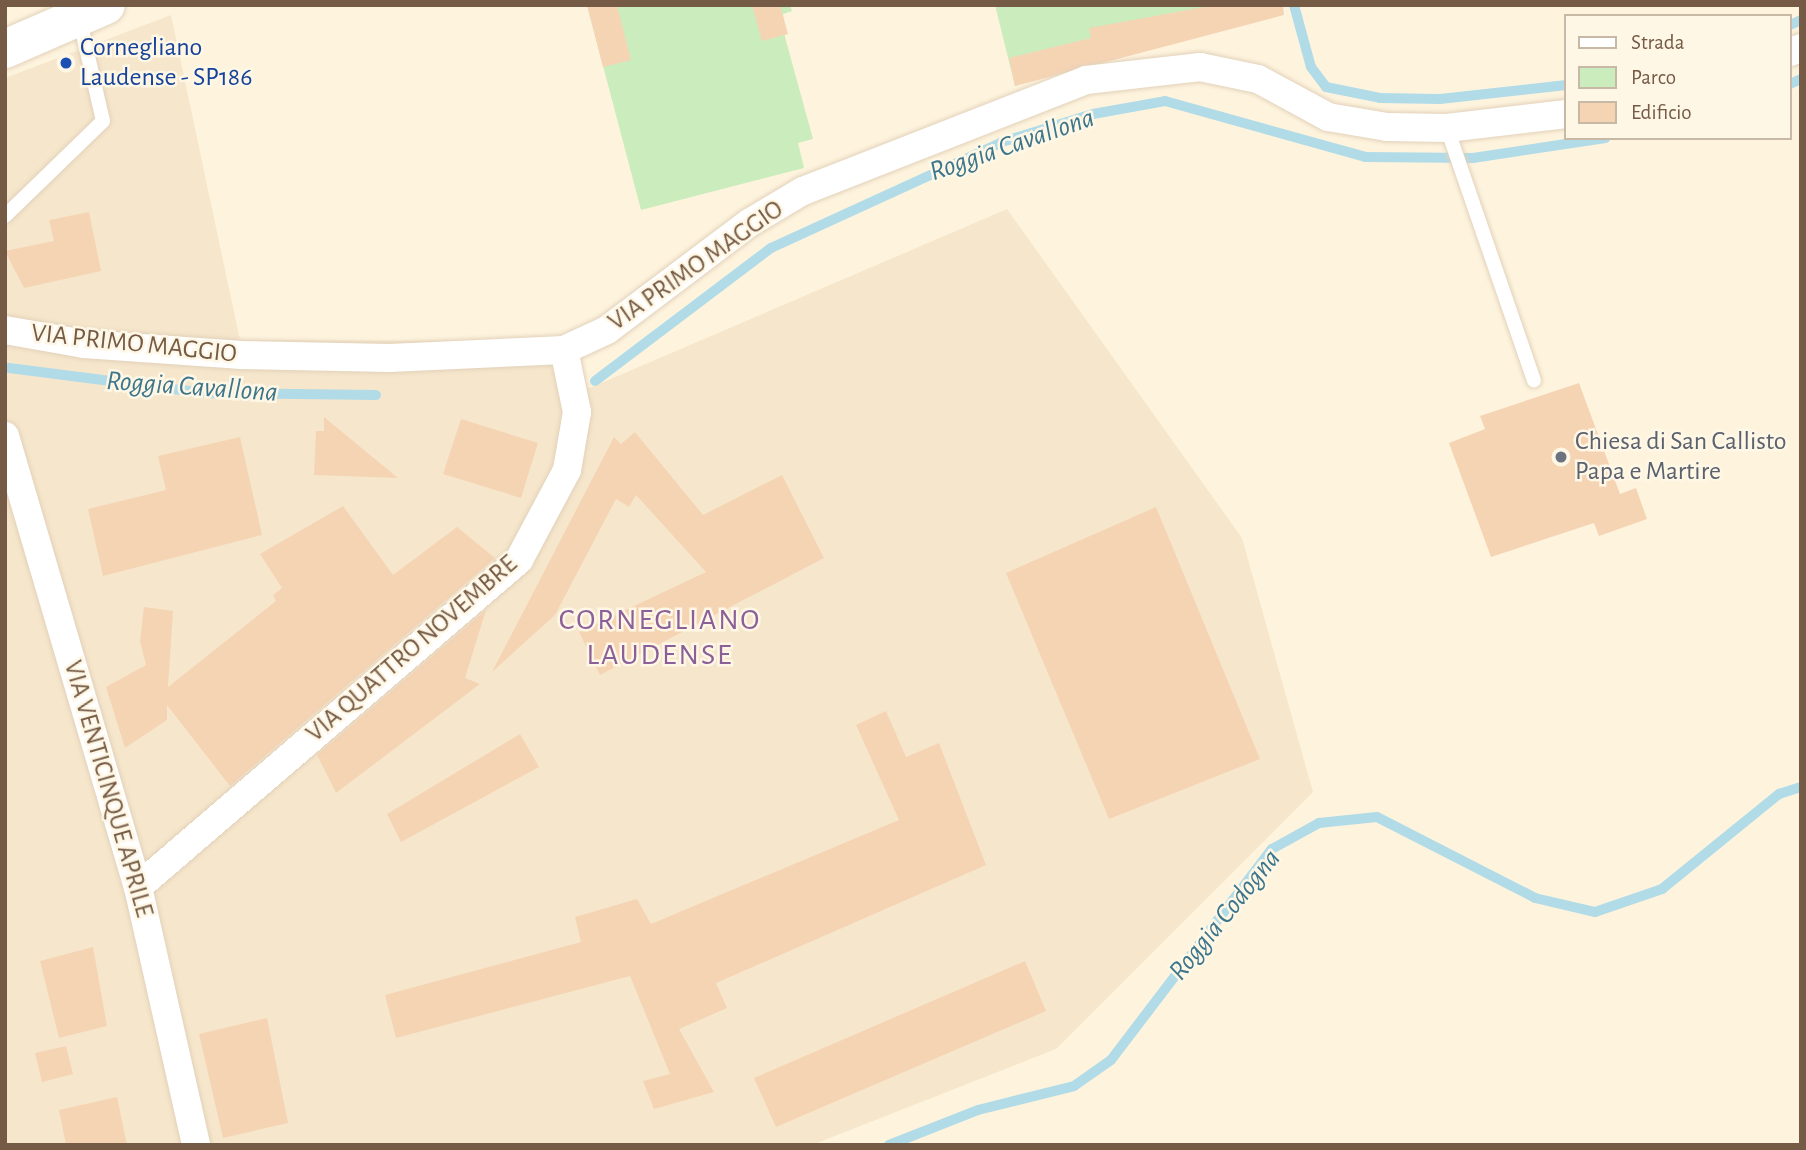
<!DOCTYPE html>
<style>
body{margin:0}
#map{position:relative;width:1806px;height:1150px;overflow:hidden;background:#fef4de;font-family:"Alegreya Sans",sans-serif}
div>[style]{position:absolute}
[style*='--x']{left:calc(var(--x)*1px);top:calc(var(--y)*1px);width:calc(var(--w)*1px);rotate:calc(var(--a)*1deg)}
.residential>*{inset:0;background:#f6e7cc}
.green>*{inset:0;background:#cbecbc}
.stream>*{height:10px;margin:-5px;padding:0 5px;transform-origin:5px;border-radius:5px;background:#b2dbe8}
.building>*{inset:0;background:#f5d4b4}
.roads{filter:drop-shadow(0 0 2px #e2d1ba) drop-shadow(0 0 2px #e2d1ba)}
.lane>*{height:14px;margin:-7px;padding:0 7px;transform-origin:7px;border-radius:7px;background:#fff}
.street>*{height:28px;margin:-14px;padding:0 14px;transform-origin:14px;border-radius:14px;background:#fff}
.secondary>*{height:38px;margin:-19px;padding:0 19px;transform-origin:19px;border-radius:19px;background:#fff}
.dots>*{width:19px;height:19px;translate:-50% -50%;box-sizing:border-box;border:4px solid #fff7e6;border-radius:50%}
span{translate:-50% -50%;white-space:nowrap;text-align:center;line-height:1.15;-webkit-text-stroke:5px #fff7e6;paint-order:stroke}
.transit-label{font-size:26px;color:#164399}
.left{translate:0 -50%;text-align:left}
.street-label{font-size:26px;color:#755b45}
.worship-label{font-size:26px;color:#5b616d}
.water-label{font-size:28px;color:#3d768b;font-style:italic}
.quarter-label{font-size:30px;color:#8b6099;letter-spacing:2px}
.frame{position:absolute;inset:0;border:7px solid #755b45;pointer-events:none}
.legend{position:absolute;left:1564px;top:14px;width:228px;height:126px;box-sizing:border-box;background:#fff7e6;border:2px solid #c8b9a6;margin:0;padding:9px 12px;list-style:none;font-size:21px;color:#755b45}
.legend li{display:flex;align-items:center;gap:14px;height:35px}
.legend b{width:35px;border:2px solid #c8b9a6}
</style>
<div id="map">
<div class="residential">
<div style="clip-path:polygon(171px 15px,240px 340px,535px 341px,573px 395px,1007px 209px,1242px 538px,1313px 792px,1056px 1049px,812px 1145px,5px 1145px,5px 78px)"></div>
</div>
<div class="green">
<div style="clip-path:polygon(587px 5px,790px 5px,792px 11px,783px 14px,785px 37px,813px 139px,798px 143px,804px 168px,641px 210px)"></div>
<div style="clip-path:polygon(995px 5px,1232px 5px,1015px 86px)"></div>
</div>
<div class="stream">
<div style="--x:1294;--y:5;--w:64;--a:74.7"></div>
<div style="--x:1311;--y:67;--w:25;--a:53"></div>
<div style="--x:1326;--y:87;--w:55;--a:11.5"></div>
<div style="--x:1380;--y:98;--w:60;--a:1"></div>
<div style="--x:1440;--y:99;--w:127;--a:-6.3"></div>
<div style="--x:1790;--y:25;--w:12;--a:-24"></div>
<div style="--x:1790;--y:84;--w:12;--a:-24"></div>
<div style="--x:9;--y:368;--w:197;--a:7.3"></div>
<div style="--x:204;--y:393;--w:172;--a:0.7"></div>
<div style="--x:595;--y:381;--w:221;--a:-37.1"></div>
<div style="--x:771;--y:248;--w:254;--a:-24.6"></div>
<div style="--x:1002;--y:142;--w:95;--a:-17.1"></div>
<div style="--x:1093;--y:114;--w:73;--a:-10.2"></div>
<div style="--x:1165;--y:101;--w:208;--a:15.6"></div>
<div style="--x:1365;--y:157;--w:108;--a:0.5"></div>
<div style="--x:1473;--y:158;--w:134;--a:-8.6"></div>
<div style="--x:889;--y:1145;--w:96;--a:-21.5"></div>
<div style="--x:978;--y:1110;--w:99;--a:-14"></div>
<div style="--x:1074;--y:1086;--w:45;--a:-35.1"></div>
<div style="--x:1111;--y:1060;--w:265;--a:-52.7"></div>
<div style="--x:1272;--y:849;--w:54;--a:-29"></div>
<div style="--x:1319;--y:823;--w:58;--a:-5.9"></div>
<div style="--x:1377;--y:817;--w:178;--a:27.1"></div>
<div style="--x:1535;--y:898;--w:62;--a:13.1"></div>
<div style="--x:1595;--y:912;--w:71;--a:-18.9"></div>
<div style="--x:1662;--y:889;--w:151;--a:-39.1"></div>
<div style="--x:1779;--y:794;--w:23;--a:-18"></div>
</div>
<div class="building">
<div style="clip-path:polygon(587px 5px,617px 5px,631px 60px,603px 67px)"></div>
<div style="clip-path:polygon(752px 5px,780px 5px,788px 34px,762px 41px)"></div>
<div style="clip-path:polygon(1215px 5px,1283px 5px,1284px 15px,1015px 86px,1009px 58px,1091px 38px,1089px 28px)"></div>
<div style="clip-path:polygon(89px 212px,101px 271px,24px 288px,5px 251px,54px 241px,49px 220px)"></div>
<div style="clip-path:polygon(1579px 383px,1620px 494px,1636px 488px,1647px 519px,1599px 536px,1594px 523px,1491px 557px,1449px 443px,1485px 429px,1480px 416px)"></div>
<div style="clip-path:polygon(324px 417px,398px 478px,314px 475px,316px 431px,324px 431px)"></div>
<div style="clip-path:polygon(461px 419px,538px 443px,521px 498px,443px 474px)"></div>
<div style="clip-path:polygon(635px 432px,703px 515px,782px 475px,824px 558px,600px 675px,579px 632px,706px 572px,636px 495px,629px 507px,616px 499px,555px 615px,492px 672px,614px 437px,621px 444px)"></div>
<div style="clip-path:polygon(240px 437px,262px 535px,103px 576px,88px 509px,166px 490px,158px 456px)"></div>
<div style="clip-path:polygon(343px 506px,393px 575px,457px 527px,495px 558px,230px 786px,167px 705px,167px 720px,125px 748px,106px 687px,146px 665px,140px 641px,144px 607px,173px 611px,168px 687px,276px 601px,273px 595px,282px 588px,260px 554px)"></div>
<div style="clip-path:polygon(1156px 507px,1260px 759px,1109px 819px,1006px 573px)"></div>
<div style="clip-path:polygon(486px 610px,465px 678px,480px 684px,336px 793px,317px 755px)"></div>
<div style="clip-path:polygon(886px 711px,906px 757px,939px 743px,986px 865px,716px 983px,727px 1008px,679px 1029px,714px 1092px,654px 1109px,643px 1081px,670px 1074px,630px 976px,396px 1038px,385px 995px,581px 942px,575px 917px,637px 899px,651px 924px,899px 820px,856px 725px)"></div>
<div style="clip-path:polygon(520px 734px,539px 767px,401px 842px,387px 814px)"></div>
<div style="clip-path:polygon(93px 947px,107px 1026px,59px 1038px,40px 961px)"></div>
<div style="clip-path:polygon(1025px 961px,1046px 1011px,776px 1127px,754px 1078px)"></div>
<div style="clip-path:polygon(267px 1018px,288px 1123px,223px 1138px,199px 1034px)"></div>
<div style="clip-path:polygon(66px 1046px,73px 1074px,42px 1082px,35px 1053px)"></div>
<div style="clip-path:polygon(117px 1097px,127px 1145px,66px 1145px,59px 1110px)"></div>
</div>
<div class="roads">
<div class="lane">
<div style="--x:1447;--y:128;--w:267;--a:71"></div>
<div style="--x:5;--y:216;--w:136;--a:-44.1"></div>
<div style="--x:103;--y:121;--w:107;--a:-103"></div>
</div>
<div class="street">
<div style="--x:1790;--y:52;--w:12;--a:-20"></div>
<div style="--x:5;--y:330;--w:80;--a:10"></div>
<div style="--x:84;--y:344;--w:158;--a:4"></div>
<div style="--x:242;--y:355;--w:147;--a:1.2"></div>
<div style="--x:389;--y:358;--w:175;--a:-2.6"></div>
<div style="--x:564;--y:350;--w:47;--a:-24.9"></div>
<div style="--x:607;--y:330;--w:178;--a:-37"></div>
<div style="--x:749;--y:223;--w:63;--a:-30.7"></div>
<div style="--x:803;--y:191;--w:304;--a:-21.4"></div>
<div style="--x:1086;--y:80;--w:115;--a:-6.5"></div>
<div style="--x:1200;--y:67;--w:59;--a:11.7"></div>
<div style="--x:1258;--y:79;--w:80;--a:28.5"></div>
<div style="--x:1328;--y:117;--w:60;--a:9.6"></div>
<div style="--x:1387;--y:127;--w:60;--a:1"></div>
<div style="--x:1447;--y:128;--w:120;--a:-6.7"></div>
<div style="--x:5;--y:436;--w:470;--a:73.6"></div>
<div style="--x:138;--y:887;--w:264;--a:77.3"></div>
<div style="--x:138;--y:887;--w:502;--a:-40.64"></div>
<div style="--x:519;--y:560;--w:102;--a:-61.9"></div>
<div style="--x:567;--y:470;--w:59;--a:-80.2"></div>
<div style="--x:577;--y:412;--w:63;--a:-101.8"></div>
</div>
<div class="secondary">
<div style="--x:5;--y:49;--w:110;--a:-23.5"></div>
</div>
</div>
<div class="dots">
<div style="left:66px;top:63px;background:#1a4fb4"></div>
<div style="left:1561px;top:457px;background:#6b7280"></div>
</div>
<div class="transit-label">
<span class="left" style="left:80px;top:63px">Cornegliano<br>Laudense - SP186</span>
</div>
<div class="street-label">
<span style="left:696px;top:266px;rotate:-35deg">VIA PRIMO MAGGIO</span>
<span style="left:134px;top:344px;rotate:6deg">VIA PRIMO MAGGIO</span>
<span style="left:412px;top:649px;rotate:-41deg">VIA QUATTRO NOVEMBRE</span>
<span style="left:108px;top:789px;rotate:74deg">VIA VENTICINQUE APRILE</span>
</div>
<div class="worship-label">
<span class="left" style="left:1575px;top:457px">Chiesa di San Callisto<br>Papa e Martire</span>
</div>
<div class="water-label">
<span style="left:1012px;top:145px;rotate:-19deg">Roggia Cavallona</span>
<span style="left:192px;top:387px;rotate:4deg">Roggia Cavallona</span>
<span style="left:1225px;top:915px;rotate:-51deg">Roggia Codogna</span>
</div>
<div class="quarter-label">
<span style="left:660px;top:637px">CORNEGLIANO<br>LAUDENSE</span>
</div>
<div class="frame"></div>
<ul class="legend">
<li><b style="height:9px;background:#fff"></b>Strada</li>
<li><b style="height:19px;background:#cbecbc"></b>Parco</li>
<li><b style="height:19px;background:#f5d4b4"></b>Edificio</li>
</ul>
</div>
